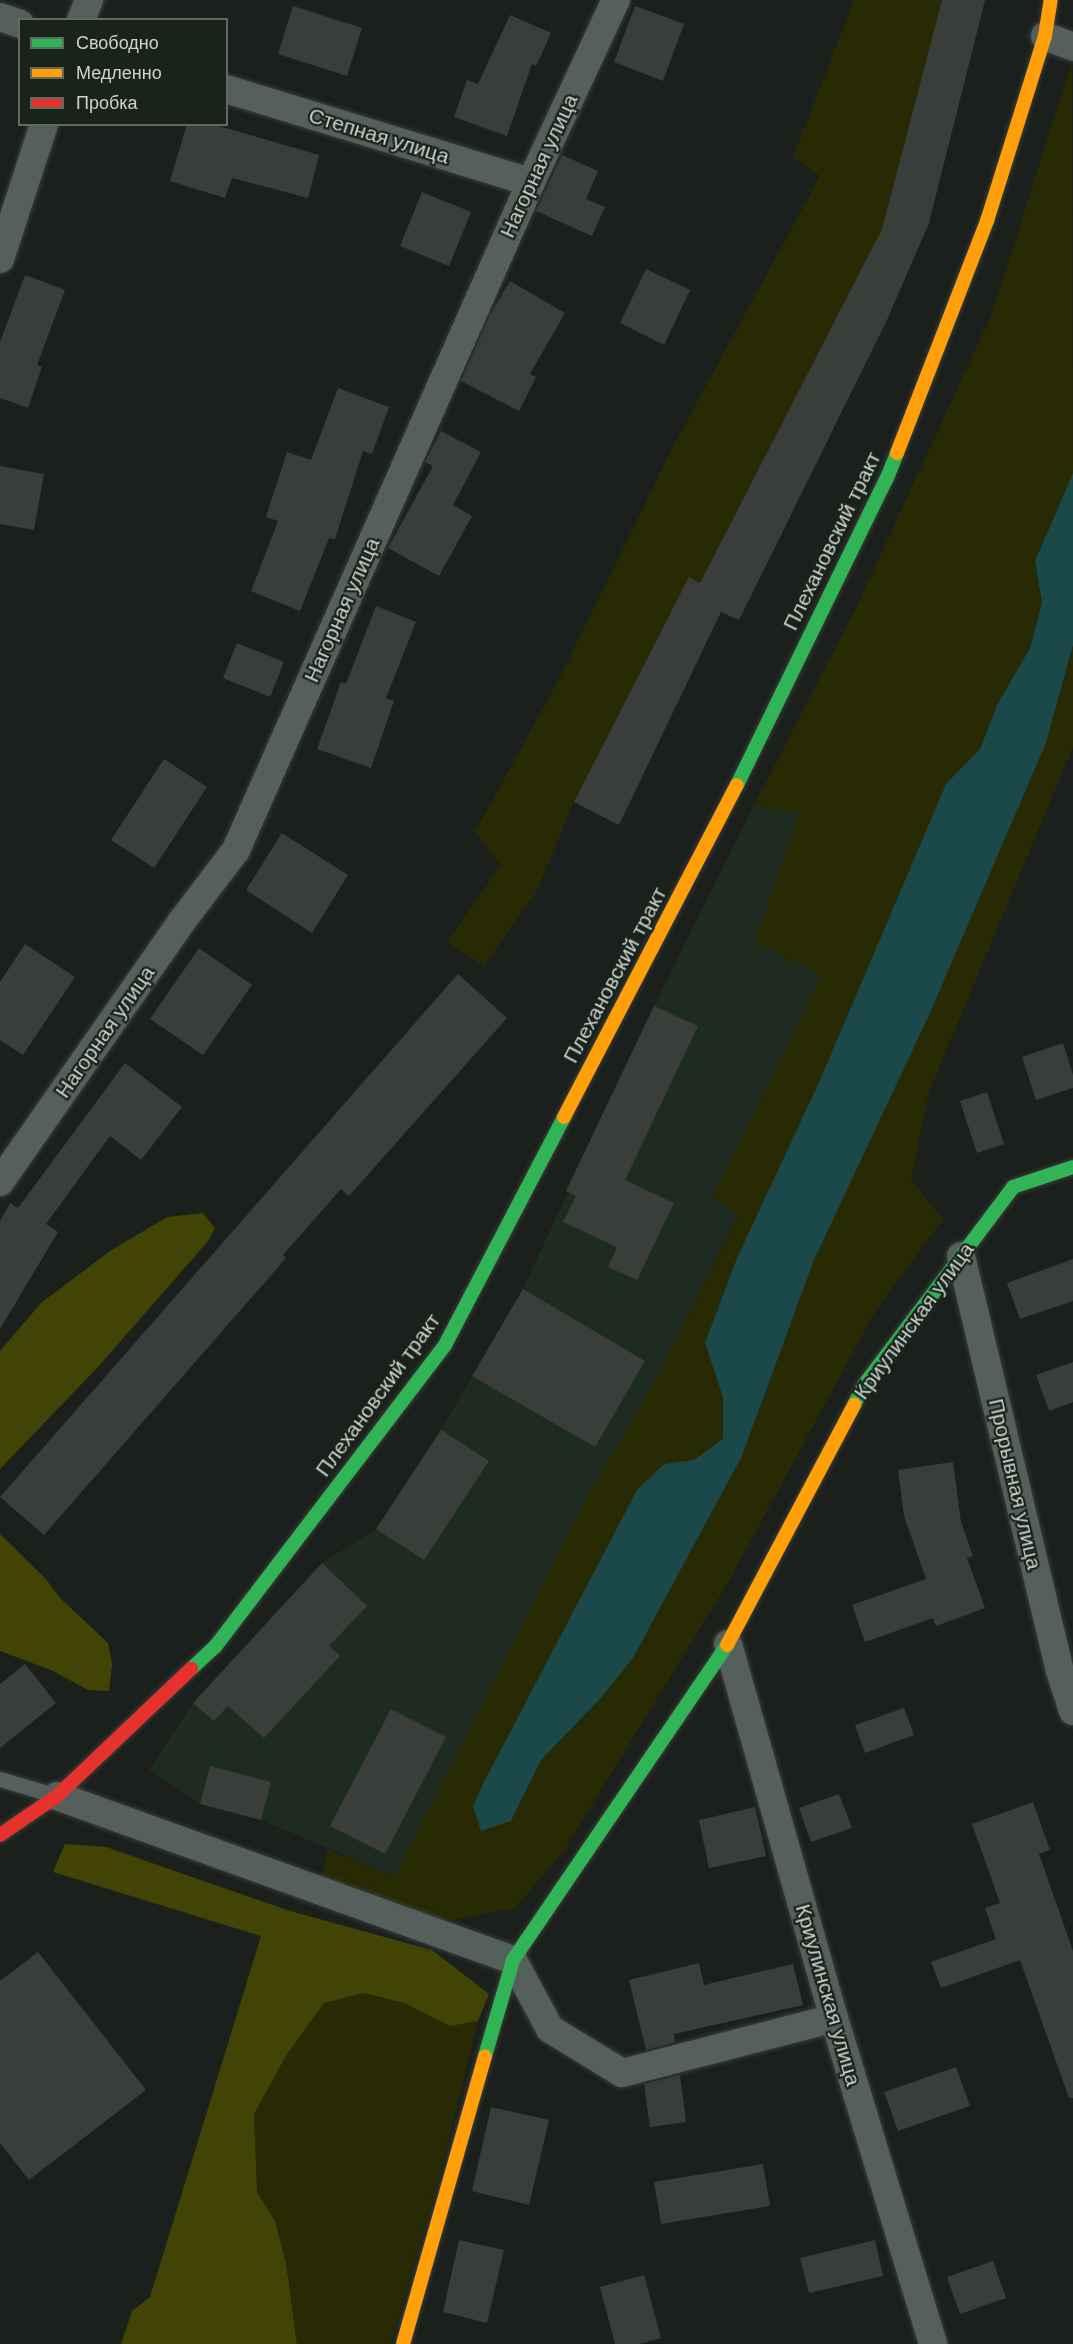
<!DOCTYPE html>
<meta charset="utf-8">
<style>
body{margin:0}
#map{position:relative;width:1073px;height:2344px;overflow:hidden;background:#1b201c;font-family:"DM Sans",sans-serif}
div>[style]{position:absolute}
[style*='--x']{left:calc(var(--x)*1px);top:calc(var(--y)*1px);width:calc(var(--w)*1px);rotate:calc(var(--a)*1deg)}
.built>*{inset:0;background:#1d2b21}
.green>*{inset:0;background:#282a04}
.forest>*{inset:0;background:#414404}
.water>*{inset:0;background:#1b4848}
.building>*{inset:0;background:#393e3a}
.roads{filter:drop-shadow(0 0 2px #383c39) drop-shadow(0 0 2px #383c39)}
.lane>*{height:15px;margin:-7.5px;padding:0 7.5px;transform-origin:7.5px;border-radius:7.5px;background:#555f5c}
.street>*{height:28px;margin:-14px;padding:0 14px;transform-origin:14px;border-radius:14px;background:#555f5c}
.fast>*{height:14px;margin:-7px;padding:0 7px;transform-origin:7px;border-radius:7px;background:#30b455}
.slow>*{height:14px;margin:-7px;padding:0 7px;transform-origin:7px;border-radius:7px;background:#ff9f0a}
.jam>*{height:14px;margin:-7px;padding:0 7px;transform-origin:7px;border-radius:7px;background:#e5322d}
span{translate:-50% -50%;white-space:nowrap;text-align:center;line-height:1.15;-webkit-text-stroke:4.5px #19221b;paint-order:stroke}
.street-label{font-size:21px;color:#cdd3ce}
.legend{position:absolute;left:18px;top:18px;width:210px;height:108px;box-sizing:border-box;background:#19221b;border:2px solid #616963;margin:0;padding:8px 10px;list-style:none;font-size:18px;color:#cdd3ce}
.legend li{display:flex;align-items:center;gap:12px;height:30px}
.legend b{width:30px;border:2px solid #616963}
</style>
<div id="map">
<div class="built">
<div style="clip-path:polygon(754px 805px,800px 813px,755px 942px,822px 975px,712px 1198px,738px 1214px,658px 1376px,591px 1490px,395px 1876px,261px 1820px,200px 1804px,149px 1770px,193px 1703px,322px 1563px,376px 1529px,441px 1430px,523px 1289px,654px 1006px)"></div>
</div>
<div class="green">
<div style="clip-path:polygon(854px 0,942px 0,882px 229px,700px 583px,689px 578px,574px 802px,536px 892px,484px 966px,447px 942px,501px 865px,475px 832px,559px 679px,675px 443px,820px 176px,793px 157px)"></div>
<div style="clip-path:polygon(1072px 61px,1073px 473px,1035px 561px,1042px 603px,1030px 648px,997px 705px,980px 749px,946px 785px,820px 1080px,737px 1258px,705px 1343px,723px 1397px,723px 1439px,694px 1460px,664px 1465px,549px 1662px,484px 1782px,511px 1821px,541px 1760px,601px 1698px,633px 1658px,742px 1456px,814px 1260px,1046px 743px,1073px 645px,1073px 747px,929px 1092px,911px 1180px,943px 1219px,875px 1312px,729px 1581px,563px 1852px,515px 1908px,448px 1921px,323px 1881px,327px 1849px,395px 1876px,591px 1490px,658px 1376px,738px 1215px,712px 1198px,822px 975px,755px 942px,800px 813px,754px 805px,856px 608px,993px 311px)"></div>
<div style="clip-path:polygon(364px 1993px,404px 2003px,450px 2026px,478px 2021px,439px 2180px,391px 2344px,297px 2344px,286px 2263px,275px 2221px,257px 2192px,254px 2114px,287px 2054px,323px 2003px)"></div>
</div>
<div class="forest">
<div style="clip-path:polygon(203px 1213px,215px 1228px,209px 1240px,98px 1367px,0 1469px,0 1351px,41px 1303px,110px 1251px,167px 1217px)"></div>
<div style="clip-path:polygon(0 1534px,45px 1578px,60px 1598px,108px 1643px,112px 1664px,109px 1691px,88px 1690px,51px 1670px,0 1651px)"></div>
<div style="clip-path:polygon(65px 1844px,106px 1847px,290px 1911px,432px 1950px,489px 1994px,478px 2021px,450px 2026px,404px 2003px,364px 1993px,324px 2003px,287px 2054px,254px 2114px,257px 2192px,275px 2221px,286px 2263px,297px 2344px,121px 2344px,132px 2311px,150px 2297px,261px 1936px,53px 1872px)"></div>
</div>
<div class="water">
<div style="clip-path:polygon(1073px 473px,1073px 645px,1046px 743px,929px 1015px,814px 1260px,742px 1456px,633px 1658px,601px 1698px,541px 1760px,511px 1821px,481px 1831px,473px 1806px,484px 1782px,637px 1490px,664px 1464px,694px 1460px,723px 1439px,723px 1397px,705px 1343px,737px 1258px,820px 1080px,946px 784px,980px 749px,997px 705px,1030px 648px,1042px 603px,1035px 561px)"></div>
</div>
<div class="building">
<div style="clip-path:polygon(942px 0,985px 0,929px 223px,887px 320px,739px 620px,721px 612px,619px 825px,574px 802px,689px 577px,700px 583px,882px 229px)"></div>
<div style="clip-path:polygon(293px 6px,362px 28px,347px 76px,278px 54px)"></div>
<div style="clip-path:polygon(635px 6px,684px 24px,663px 81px,614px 62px)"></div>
<div style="clip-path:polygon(510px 15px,551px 33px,536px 66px,532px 64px,507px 136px,454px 117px,467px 80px,478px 84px)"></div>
<div style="clip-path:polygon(187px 124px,212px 124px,319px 155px,308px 198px,232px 178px,225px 198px,170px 181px)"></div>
<div style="clip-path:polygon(562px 155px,598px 171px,586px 199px,605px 207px,592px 236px,536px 211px)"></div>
<div style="clip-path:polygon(422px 192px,471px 212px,449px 266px,400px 246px)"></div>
<div style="clip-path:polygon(646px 269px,690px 290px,664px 345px,620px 323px)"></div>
<div style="clip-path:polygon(25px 275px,65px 290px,37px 365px,42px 367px,28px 408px,0 398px,0 342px)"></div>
<div style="clip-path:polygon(510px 281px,565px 313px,530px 374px,536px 377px,519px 411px,461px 381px,490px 315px)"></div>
<div style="clip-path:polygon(338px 388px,389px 407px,372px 454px,363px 451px,335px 539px,329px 538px,300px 611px,251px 591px,278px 521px,266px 517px,287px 452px,311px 460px)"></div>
<div style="clip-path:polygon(441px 431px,481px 452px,453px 505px,472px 516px,439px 576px,388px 548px,433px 466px,425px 462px)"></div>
<div style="clip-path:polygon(0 466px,44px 474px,34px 530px,0 524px)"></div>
<div style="clip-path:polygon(376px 606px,416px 622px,386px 698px,394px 701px,371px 768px,317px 749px,341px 682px,346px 684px)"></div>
<div style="clip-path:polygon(237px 643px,284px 662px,270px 697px,223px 678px)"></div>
<div style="clip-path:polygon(164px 759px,207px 787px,154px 868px,111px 840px)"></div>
<div style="clip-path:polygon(282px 833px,348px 875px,312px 933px,246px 890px)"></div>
<div style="clip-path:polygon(25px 944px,75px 977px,23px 1055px,0 1040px,0 982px)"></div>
<div style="clip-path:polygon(199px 948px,252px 985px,203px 1055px,150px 1019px)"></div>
<div style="clip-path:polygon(458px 974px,507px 1018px,349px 1196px,341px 1189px,283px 1255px,286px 1258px,44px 1535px,0 1497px)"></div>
<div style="clip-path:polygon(654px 1006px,698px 1026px,625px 1180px,674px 1203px,637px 1280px,608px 1267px,617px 1247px,563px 1222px,576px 1196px,566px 1191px)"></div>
<div style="clip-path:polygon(1063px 1043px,1073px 1075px,1073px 1088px,1036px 1100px,1022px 1057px)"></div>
<div style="clip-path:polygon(125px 1063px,182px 1107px,141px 1160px,110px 1136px,46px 1224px,58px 1232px,0 1329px,0 1221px,10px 1203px,18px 1208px)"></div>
<div style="clip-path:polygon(987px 1092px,1004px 1144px,977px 1153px,960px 1101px)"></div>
<div style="clip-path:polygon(1073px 1259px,1073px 1301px,1020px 1319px,1007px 1283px)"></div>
<div style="clip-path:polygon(523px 1289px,645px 1361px,595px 1447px,472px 1376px)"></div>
<div style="clip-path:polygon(1073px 1362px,1073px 1402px,1049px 1411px,1036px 1375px)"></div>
<div style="clip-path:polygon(441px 1430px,489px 1461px,424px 1560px,376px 1529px)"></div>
<div style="clip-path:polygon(953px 1462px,961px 1522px,973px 1556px,967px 1558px,985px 1608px,936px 1626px,933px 1618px,865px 1642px,852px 1605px,926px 1579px,904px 1516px,898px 1470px)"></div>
<div style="clip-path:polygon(322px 1563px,367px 1606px,329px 1646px,340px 1656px,264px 1738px,228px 1706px,214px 1721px,193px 1703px)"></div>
<div style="clip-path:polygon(25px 1664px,56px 1703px,0 1748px,0 1684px)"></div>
<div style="clip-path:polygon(904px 1708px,914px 1735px,865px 1753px,855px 1725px)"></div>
<div style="clip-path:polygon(391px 1709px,446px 1737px,385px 1854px,330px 1826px)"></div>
<div style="clip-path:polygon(210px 1766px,271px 1782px,261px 1820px,200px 1804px)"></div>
<div style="clip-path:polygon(839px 1794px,852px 1828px,811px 1842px,799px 1808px)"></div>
<div style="clip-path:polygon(1033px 1802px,1050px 1850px,1039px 1854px,1073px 1951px,1073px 2098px,1069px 2098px,1020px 1960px,941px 1988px,931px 1962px,996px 1939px,985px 1908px,1000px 1903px,972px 1824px)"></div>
<div style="clip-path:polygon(755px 1807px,766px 1856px,709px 1868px,699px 1820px)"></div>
<div style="clip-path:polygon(38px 1952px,146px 2090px,29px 2180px,0 2143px,0 1981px)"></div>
<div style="clip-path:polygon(699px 1963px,704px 1985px,793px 1964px,803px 2005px,674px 2034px,675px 2042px,646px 2050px,629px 1980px)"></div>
<div style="clip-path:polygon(956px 2067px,970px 2106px,898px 2131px,884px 2092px)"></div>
<div style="clip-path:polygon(680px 2075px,686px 2122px,650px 2127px,644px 2084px)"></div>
<div style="clip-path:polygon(491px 2107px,549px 2120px,529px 2205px,472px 2191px)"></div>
<div style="clip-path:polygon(763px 2164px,770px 2206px,661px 2224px,654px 2182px)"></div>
<div style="clip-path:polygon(459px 2240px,504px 2250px,487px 2323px,443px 2312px)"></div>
<div style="clip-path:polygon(875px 2240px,883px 2276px,809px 2293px,800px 2258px)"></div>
<div style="clip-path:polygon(993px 2261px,1006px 2298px,960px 2314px,947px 2277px)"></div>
<div style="clip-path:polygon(644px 2275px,661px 2338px,639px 2344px,615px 2344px,600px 2287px)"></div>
</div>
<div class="roads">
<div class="lane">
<div style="--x:0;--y:1779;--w:59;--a:16.6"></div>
</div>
<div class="street">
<div style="--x:0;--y:17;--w:21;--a:19"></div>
<div style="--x:81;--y:20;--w:22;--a:-68"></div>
<div style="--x:1045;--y:36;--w:30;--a:21"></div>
<div style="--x:226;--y:89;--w:319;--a:17"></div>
<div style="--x:0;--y:259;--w:142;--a:-71.9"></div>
<div style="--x:0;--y:1182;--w:318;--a:-55.1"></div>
<div style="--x:182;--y:921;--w:89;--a:-52.7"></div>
<div style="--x:236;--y:850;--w:730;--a:-66.17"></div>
<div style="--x:531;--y:182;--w:201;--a:-65"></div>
<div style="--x:961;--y:1256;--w:427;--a:76.6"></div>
<div style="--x:1060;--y:1671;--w:42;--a:72"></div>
<div style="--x:728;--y:1644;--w:389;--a:74.2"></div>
<div style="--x:834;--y:2018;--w:341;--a:73.1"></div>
<div style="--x:57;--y:1796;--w:485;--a:19.8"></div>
<div style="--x:513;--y:1960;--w:78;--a:61.8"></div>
<div style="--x:550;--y:2029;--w:84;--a:31.4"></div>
<div style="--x:622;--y:2073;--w:219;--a:-14.5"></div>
</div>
<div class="fast">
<div style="--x:737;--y:785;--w:342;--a:-64"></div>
<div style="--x:887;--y:478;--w:27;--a:-68"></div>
<div style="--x:854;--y:1405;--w:22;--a:-63"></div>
<div style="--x:864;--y:1385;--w:248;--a:-53"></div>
<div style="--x:1013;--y:1187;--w:63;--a:-18.4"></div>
<div style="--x:191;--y:1669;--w:33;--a:-43"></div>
<div style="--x:215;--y:1647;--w:380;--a:-52.7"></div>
<div style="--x:445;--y:1345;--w:257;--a:-62.4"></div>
<div style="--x:485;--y:2056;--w:100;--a:-73.7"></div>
<div style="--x:513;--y:1960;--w:381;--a:-55.8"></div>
</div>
<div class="slow">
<div style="--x:897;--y:453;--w:249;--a:-68.8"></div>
<div style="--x:987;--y:221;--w:194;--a:-72.6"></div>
<div style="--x:1045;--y:36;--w:36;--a:-81"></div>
<div style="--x:564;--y:1117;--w:374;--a:-62.5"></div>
<div style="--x:727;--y:1645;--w:272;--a:-62.1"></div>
<div style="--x:403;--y:2344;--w:299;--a:-74.1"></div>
</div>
<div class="jam">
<div style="--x:0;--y:1835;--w:69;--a:-34.4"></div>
<div style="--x:57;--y:1796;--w:185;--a:-43.5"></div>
</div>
</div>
<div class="street-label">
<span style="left:379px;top:136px;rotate:17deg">Степная улица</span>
<span style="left:539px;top:166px;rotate:-65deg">Нагорная улица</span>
<span style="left:832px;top:541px;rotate:-64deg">Плехановский тракт</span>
<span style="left:342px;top:610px;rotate:-66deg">Нагорная улица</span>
<span style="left:615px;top:975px;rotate:-62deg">Плехановский тракт</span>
<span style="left:105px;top:1032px;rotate:-55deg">Нагорная улица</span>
<span style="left:914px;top:1321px;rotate:-54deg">Криулинская улица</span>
<span style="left:378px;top:1395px;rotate:-54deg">Плехановский тракт</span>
<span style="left:1015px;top:1484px;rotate:77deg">Прорывная улица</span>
<span style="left:828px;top:1995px;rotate:74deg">Криулинская улица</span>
</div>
<ul class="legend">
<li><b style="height:8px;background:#30b455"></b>Свободно</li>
<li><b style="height:8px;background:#ff9f0a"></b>Медленно</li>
<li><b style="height:8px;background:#e5322d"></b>Пробка</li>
</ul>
</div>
